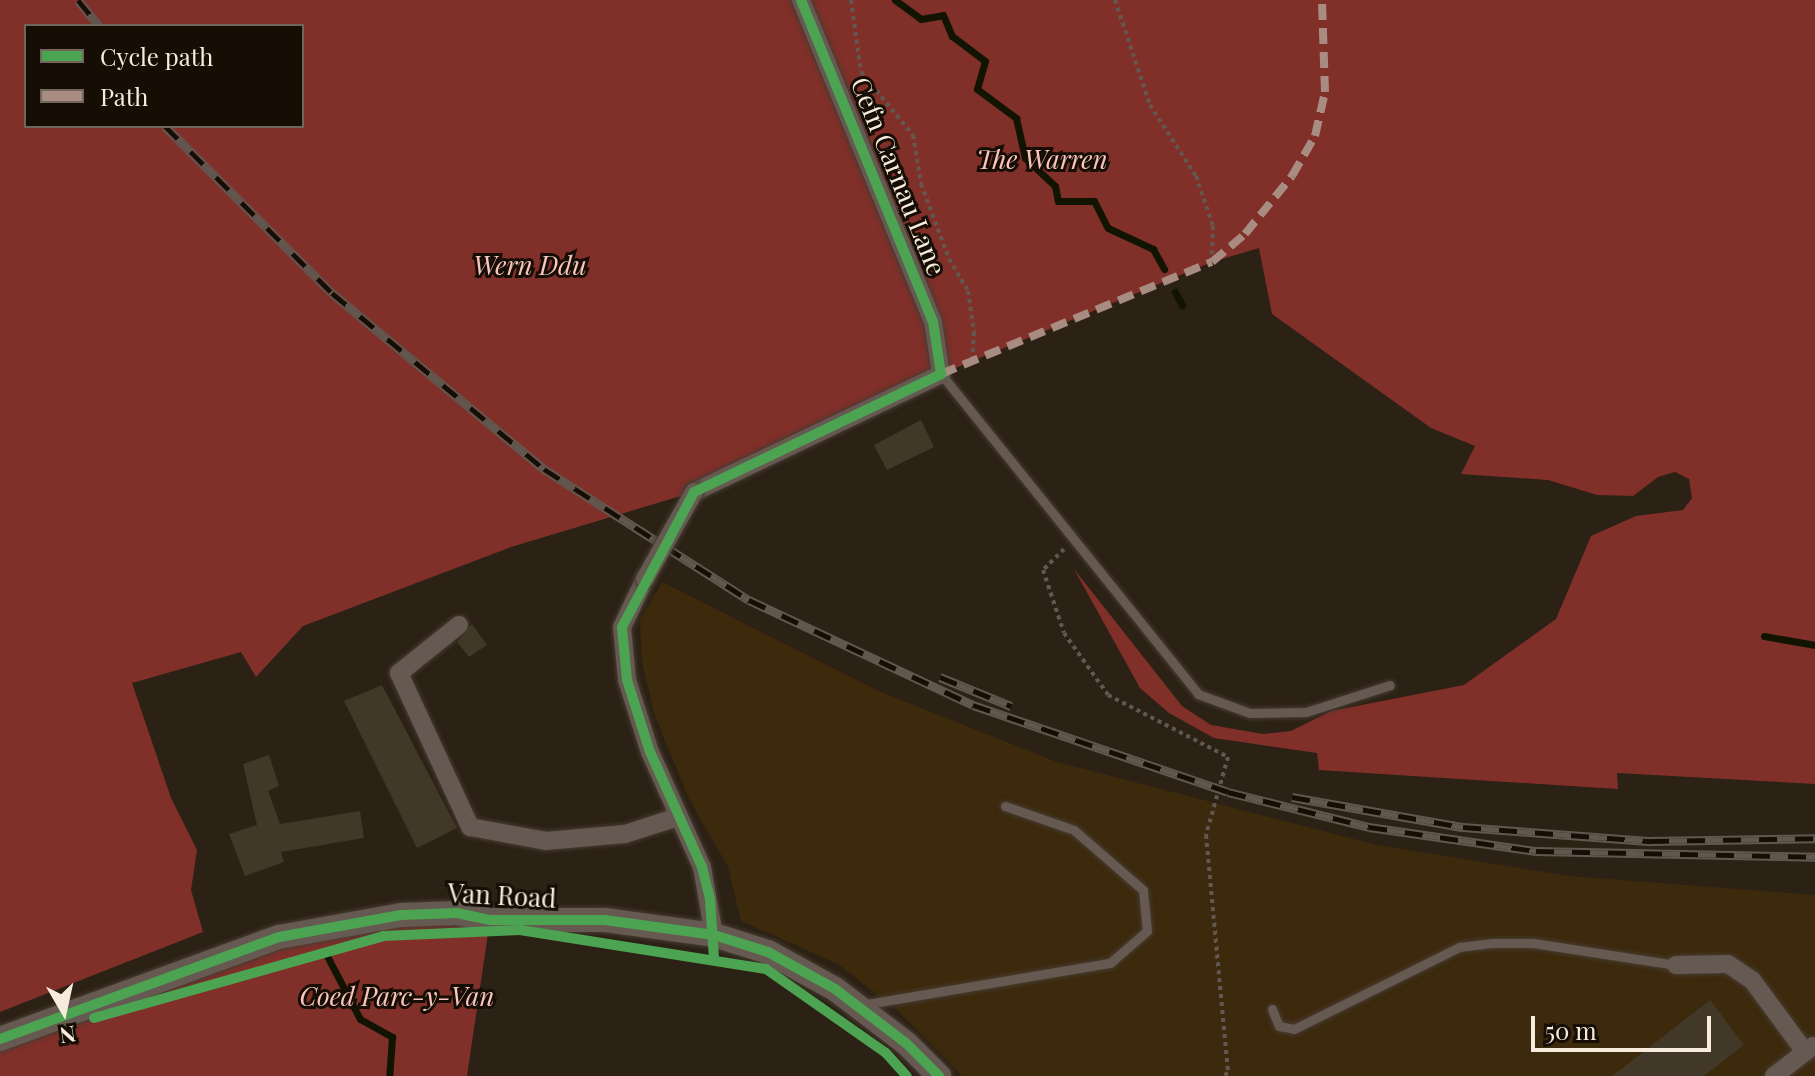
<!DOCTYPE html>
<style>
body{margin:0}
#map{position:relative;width:1815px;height:1076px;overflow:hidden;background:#2b2114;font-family:"Playfair Display",serif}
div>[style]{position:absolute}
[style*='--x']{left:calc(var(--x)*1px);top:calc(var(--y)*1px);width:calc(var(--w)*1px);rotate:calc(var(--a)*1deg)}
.built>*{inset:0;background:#3d290c}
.forest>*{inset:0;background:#812f29}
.stream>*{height:7px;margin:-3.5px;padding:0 3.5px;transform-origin:3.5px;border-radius:3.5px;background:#121402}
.building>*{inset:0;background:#413828}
.path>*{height:4px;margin-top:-2px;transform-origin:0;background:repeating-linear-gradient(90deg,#625850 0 4px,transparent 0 8px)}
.roads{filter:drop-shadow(0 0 2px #463c32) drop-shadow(0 0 2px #463c32)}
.service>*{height:9px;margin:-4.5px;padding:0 4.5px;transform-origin:4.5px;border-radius:4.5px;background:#655951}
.minor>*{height:18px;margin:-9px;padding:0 9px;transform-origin:9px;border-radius:9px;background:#655951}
.tertiary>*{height:24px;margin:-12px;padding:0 12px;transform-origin:12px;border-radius:12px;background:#655951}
.rail>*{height:9px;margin-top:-4.5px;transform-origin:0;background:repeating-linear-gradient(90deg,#160e05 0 18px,#61574e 0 36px);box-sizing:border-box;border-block:2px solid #61574e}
.bridges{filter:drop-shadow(0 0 2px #463c32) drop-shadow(0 0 2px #463c32)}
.minor-bridge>*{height:18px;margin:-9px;padding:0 9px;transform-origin:9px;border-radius:9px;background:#655951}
.quiet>*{height:8px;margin-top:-4px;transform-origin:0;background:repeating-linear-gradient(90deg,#a88b81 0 16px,transparent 0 24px)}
.cycleway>*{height:10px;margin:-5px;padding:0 5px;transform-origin:5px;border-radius:5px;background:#4ca352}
span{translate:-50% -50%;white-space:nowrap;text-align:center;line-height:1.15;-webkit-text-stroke:6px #160e05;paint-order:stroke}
.park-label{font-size:26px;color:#fbc5bf;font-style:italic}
.street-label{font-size:26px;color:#f6ebdd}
.legend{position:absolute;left:24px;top:24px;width:280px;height:104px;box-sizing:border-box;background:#160e05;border:2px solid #70665b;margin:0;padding:10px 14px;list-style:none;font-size:24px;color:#f6ebdd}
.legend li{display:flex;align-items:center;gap:16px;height:40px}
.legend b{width:40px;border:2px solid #70665b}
.north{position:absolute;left:24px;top:972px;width:80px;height:80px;-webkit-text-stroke:6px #160e05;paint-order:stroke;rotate:171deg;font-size:22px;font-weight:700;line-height:32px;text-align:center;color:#f6ebdd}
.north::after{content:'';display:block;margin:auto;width:28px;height:36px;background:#f6ebdd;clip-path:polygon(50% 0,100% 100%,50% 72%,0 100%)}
.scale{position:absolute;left:1531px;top:1016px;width:180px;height:36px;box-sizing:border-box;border:4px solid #f6ebdd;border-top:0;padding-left:10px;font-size:24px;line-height:28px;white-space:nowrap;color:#f6ebdd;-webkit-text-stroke:6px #160e05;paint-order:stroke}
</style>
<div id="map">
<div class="built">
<div style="clip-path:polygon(662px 582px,881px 692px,1057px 762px,1377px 845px,1569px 876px,1815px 895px,1815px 1076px,962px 1076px,896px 1009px,838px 964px,741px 921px,728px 867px,688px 797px,654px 713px,642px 662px,640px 620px)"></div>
</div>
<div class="forest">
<div style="clip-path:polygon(evenodd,0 0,1815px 0,1815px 784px,1617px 773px,1618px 789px,1319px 770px,1317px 753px,1214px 738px,1169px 713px,1140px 688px,1074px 569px,1182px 706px,1211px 725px,1263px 734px,1291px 731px,1331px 711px,1464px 685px,1556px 619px,1591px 536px,1636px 516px,1683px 510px,1692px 498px,1689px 479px,1675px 472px,1658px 477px,1633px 496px,1597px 495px,1548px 480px,1461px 474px,1475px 446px,1431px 428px,1272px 314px,1259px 248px,1212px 262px,941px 374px,694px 492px,511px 547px,303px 626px,256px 677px,241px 652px,132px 683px,171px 798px,197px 850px,191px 890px,203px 932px,0 1012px,0 0,26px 26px,302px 26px,302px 126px,26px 126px,26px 26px)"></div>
<div style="clip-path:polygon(490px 920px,467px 1076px,0 1076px,0 1039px,331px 925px)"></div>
</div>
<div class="stream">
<div style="--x:895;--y:0;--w:32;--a:36"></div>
<div style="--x:921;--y:19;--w:22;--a:-10"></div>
<div style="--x:943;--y:15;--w:23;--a:67"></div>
<div style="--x:952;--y:36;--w:41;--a:37.1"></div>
<div style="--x:985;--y:61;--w:29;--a:106"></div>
<div style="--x:977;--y:89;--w:49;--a:36.6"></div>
<div style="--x:1016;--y:118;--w:41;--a:77.3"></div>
<div style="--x:1025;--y:158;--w:41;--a:43"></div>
<div style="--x:1055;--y:186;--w:15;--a:79"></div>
<div style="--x:1058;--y:201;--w:36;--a:0"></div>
<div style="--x:1094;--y:201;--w:30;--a:63"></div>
<div style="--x:1108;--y:228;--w:50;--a:25"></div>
<div style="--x:1153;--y:249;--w:23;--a:61"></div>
<div style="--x:1175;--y:292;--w:15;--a:62"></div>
<div style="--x:1764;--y:636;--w:52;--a:10"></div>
<div style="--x:326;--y:954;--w:73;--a:62.4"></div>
<div style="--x:360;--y:1019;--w:37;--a:29"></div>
<div style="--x:392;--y:1037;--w:39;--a:94"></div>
</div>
<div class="building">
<div style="clip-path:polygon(921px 420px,934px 447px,887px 470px,874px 445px)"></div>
<div style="clip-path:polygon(472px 624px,487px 645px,469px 657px,457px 642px)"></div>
<div style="clip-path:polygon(382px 685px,457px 828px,417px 848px,344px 701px)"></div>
<div style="clip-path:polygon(269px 755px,279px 786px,268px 791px,280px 824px,360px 811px,364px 838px,281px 852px,284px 862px,245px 876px,229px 834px,257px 825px,243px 764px)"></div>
<div style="clip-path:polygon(1710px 1000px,1744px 1045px,1704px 1076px,1612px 1076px)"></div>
</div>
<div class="path">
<div style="--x:851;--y:0;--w:73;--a:82.1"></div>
<div style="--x:861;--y:72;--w:82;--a:50.5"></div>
<div style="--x:913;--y:135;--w:50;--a:80.7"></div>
<div style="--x:921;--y:184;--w:80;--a:69.5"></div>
<div style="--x:949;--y:259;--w:37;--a:59"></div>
<div style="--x:968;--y:291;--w:41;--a:81.7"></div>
<div style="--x:974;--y:332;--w:29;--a:94"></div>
<div style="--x:1115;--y:0;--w:111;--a:71.6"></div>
<div style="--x:1150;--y:105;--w:85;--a:57.1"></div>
<div style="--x:1196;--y:176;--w:53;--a:71.2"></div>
<div style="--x:1213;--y:226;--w:36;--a:92"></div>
<div style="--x:1064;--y:549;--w:30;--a:135"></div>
<div style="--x:1043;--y:570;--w:66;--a:71.6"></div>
<div style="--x:1064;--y:633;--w:76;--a:54.6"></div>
<div style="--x:1108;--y:695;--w:135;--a:27.3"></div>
<div style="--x:1228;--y:757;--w:81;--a:105.8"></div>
<div style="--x:1206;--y:835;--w:239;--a:84.7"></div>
<div style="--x:1228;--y:1073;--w:7;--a:153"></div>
</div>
<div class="roads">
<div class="service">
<div style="--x:941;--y:374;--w:410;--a:51.2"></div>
<div style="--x:1198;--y:694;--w:55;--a:20.1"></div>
<div style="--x:1250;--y:713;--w:56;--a:-1"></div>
<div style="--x:1306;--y:712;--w:88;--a:-17.8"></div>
<div style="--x:861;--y:1005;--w:253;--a:-9.6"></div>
<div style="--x:1110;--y:963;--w:49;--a:-40.9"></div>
<div style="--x:1147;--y:931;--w:41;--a:-95.6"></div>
<div style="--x:1143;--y:890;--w:91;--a:-139"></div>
<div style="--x:1074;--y:830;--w:73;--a:-160.8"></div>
<div style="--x:1272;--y:1009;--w:18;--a:68"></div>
<div style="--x:1279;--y:1026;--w:15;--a:11"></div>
<div style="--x:1294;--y:1029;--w:184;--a:-26.4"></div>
<div style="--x:1459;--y:947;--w:32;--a:-7"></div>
<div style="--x:1491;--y:943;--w:42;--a:0"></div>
<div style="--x:1533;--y:943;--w:145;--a:8.7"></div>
</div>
<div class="minor">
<div style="--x:694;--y:492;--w:274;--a:-25.5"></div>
<div style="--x:941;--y:374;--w:53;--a:-98.7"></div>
<div style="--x:933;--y:322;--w:348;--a:-112.3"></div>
<div style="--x:645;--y:579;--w:53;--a:115.6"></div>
<div style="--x:622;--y:627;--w:53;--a:84.6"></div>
<div style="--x:627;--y:680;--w:76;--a:72.3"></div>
<div style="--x:650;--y:752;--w:126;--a:65.7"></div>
<div style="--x:702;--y:867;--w:69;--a:80"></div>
<div style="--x:459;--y:625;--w:77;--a:141.3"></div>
<div style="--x:399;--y:673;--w:170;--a:65.2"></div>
<div style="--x:470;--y:827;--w:77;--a:10.4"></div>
<div style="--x:546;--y:841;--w:79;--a:-5.1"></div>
<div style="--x:625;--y:834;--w:56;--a:-17.8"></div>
<div style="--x:1676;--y:965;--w:52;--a:-1.1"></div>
<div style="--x:1728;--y:964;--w:29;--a:34"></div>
<div style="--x:1752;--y:980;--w:89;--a:53.6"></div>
<div style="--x:1774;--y:1076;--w:49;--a:-37.6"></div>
</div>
<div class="tertiary">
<div style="--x:0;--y:1039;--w:297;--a:-20.1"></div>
<div style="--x:279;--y:937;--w:124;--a:-10.2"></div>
<div style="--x:401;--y:915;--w:56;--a:-2"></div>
<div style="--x:457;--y:913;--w:34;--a:12"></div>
<div style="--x:490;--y:920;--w:115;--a:0"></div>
<div style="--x:605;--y:920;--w:110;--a:7.8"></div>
<div style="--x:714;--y:935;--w:57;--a:17.5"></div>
<div style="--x:768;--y:952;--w:77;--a:28.9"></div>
<div style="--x:835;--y:989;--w:89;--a:37.3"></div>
<div style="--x:906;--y:1043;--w:47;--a:45"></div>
</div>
</div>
<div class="rail">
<div style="--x:78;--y:0;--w:33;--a:51"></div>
<div style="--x:165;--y:126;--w:236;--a:45"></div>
<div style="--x:332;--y:293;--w:276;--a:39.7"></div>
<div style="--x:544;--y:469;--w:243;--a:32.6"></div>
<div style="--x:749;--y:600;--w:247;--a:25.1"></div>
<div style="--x:973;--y:705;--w:269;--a:18.8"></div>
<div style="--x:1228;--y:792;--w:145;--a:13.9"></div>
<div style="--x:1369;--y:827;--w:169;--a:8.2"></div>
<div style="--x:1536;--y:851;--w:279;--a:1.2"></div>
<div style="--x:940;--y:677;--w:77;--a:22.2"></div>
<div style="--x:1292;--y:797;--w:174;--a:10"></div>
<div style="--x:1463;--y:827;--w:189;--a:4.3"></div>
<div style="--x:1651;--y:841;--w:164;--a:-1"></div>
</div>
<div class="bridges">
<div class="minor-bridge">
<div style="--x:645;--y:579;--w:100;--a:-60.6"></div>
</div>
</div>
<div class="quiet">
<div style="--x:941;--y:374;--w:293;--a:-22.5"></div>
<div style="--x:1212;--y:262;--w:43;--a:-40.3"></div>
<div style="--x:1245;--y:234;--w:75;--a:-51"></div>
<div style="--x:1292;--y:176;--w:46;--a:-60.1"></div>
<div style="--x:1315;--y:136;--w:45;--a:-77.2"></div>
<div style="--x:1325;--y:92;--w:92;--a:-91.9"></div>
</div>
<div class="cycleway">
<div style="--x:714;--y:959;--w:60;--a:-93.8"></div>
<div style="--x:710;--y:899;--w:33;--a:-104"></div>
<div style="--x:702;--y:867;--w:126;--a:-114.3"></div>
<div style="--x:650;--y:752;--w:76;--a:-107.7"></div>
<div style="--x:627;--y:680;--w:53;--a:-95.4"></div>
<div style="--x:622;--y:627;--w:153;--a:-61.9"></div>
<div style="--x:694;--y:492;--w:274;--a:-25.5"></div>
<div style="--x:941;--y:374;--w:53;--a:-98.7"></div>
<div style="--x:933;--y:322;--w:348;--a:-112.3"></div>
<div style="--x:94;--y:1018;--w:300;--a:-15.8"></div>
<div style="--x:383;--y:936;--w:137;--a:-2.5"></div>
<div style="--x:520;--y:930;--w:249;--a:9"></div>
<div style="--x:766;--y:969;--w:146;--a:35"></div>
<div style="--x:886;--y:1053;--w:31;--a:48"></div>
<div style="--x:0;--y:1039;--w:297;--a:-20.1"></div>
<div style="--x:279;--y:937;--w:124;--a:-10.2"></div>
<div style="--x:401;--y:915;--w:56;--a:-2"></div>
<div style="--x:457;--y:913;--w:34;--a:12"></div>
<div style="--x:490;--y:920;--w:115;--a:0"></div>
<div style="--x:605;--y:920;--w:110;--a:7.8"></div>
<div style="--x:714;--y:935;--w:57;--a:17.5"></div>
<div style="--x:768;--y:952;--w:77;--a:28.9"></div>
<div style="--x:835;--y:989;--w:89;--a:37.3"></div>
<div style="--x:906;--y:1043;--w:47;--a:45"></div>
</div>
<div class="park-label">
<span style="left:1042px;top:159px">The Warren</span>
<span style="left:530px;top:265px">Wern Ddu</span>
<span style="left:397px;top:996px">Coed Parc-y-Van</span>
</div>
<div class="street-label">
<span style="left:899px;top:176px;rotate:68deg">Cefn Carnau Lane</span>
<span style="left:502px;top:895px;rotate:3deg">Van Road</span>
</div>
<ul class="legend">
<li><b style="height:10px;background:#4ca352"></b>Cycle path</li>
<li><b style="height:10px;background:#a88b81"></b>Path</li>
</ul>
<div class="north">N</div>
<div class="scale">50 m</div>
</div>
